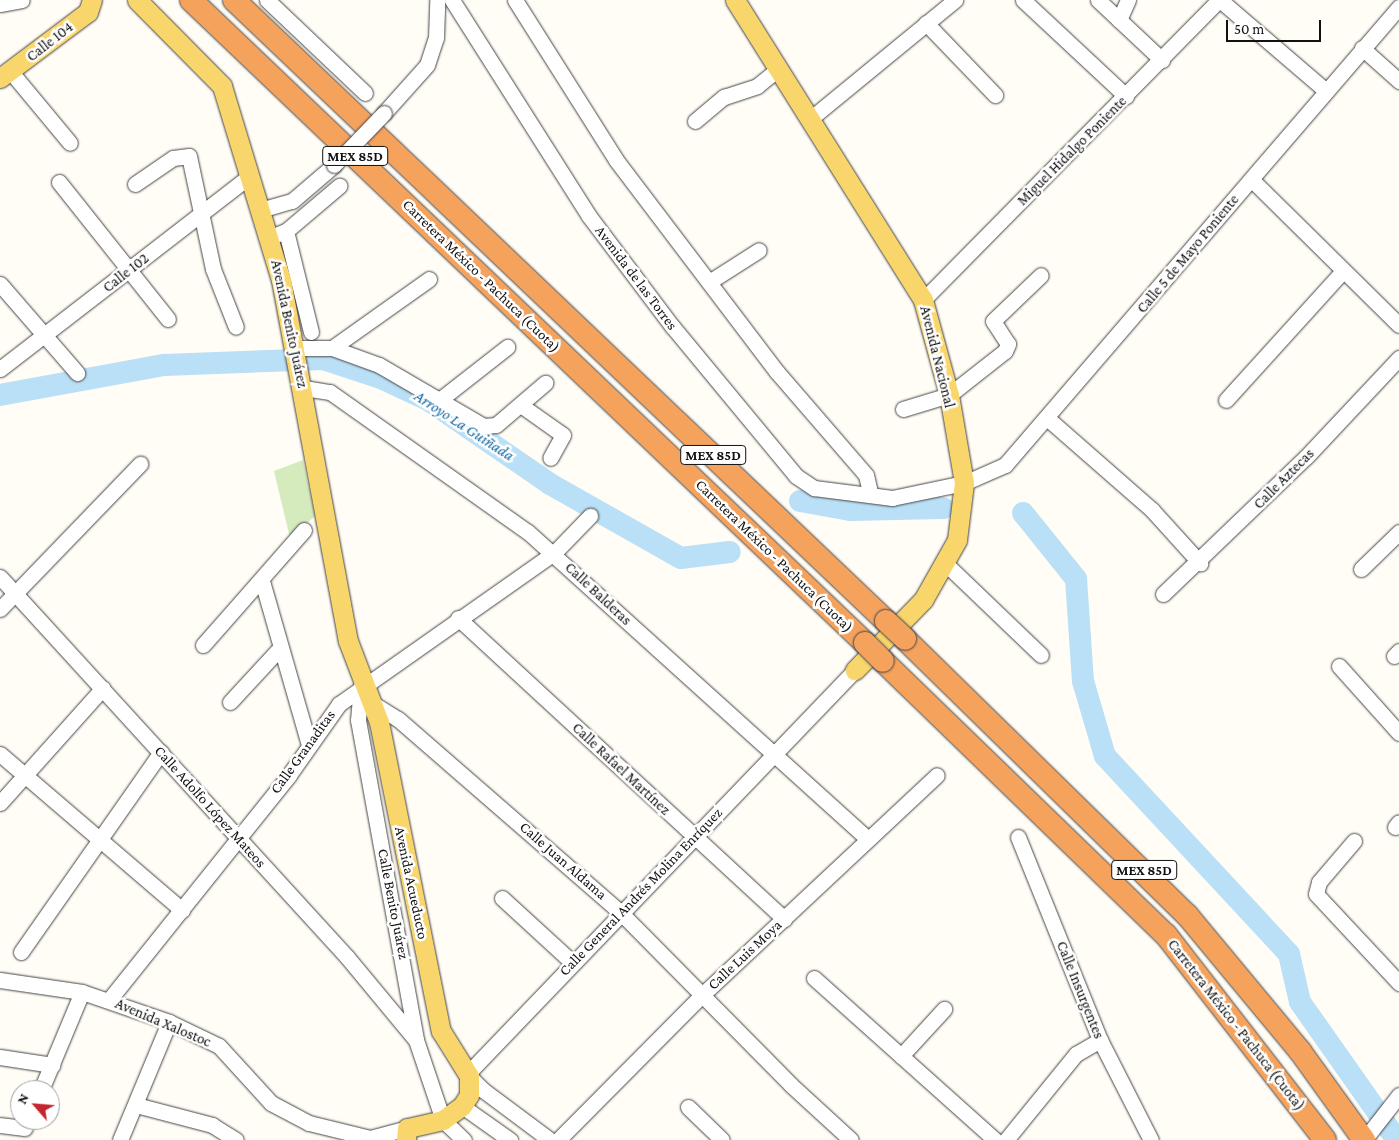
<!DOCTYPE html>
<meta charset="utf-8">
<style>
body{margin:0}
#map{position:relative;width:1399px;height:1140px;overflow:hidden;background:#fffdf5;font-family:"Crimson Pro",serif}
div>[style]{position:absolute}
[style*='--x']{left:calc(var(--x)*1px);top:calc(var(--y)*1px);width:calc(var(--w)*1px);rotate:calc(var(--a)*1deg)}
.green>*{inset:0;background:#d5ebbd}
.river>*{height:22px;margin:-11px;padding:0 11px;transform-origin:11px;border-radius:11px;background:#b9e0f7}
.roads{filter:drop-shadow(0 0 1px #444) drop-shadow(0 0 1px #444)}
.minor>*{height:15px;margin:-7.5px;padding:0 7.5px;transform-origin:7.5px;border-radius:7.5px;background:#fff}
.major>*{height:19px;margin:-9.5px;padding:0 9.5px;transform-origin:9.5px;border-radius:9.5px;background:#f9d66b}
.highway>*{height:22px;margin:-11px;padding:0 11px;transform-origin:11px;border-radius:11px;background:#f5a25d}
.bridges{filter:drop-shadow(0 0 1px #444) drop-shadow(0 0 1px #444)}
.minor-bridge>*{height:15px;margin:-7.5px;padding:0 7.5px;transform-origin:7.5px;border-radius:7.5px;background:#fff}
.highway-bridge>*{height:22px;margin:-11px;padding:0 11px;transform-origin:11px;border-radius:11px;background:#f5a25d}
span{translate:-50% -50%;white-space:nowrap;text-align:center;line-height:1.15;-webkit-text-stroke:5px #fff;paint-order:stroke}
.shield-label span{padding:1px 4px;background:#fff;border:1px solid;border-radius:4px;-webkit-text-stroke-width:0}
.shield-label{font-size:14px;color:#111;font-weight:700}
.street-label{font-size:15px;color:#111}
.water-label{font-size:16px;color:#1768a6;font-style:italic}
.north{position:absolute;left:10px;top:1080px;width:50px;height:50px;box-sizing:border-box;background:#fff;border:1px solid #a0a0a0;border-radius:50%;rotate:297deg;font-size:14px;font-weight:700;line-height:20px;text-align:center;color:#111}
.north::after{content:'';display:block;margin:auto;width:18px;height:22px;background:#c4262e;clip-path:polygon(50% 0,100% 100%,50% 72%,0 100%)}
.scale{position:absolute;left:1226px;top:20px;width:95px;height:22px;box-sizing:border-box;border:2px solid #111;border-top:0;padding-left:6px;font-size:15px;line-height:18px;white-space:nowrap;color:#111;-webkit-text-stroke:4px #fff;paint-order:stroke}
</style>
<div id="map">
<div class="green">
<div style="clip-path:polygon(303px 460px,315px 516px,290px 538px,274px 471px)"></div>
</div>
<div class="river">
<div style="--x:0;--y:395;--w:167;--a:-10.4"></div>
<div style="--x:164;--y:365;--w:159;--a:-2.2"></div>
<div style="--x:323;--y:359;--w:61;--a:18.1"></div>
<div style="--x:381;--y:378;--w:52;--a:25.1"></div>
<div style="--x:428;--y:400;--w:148;--a:34.5"></div>
<div style="--x:550;--y:484;--w:150;--a:29.5"></div>
<div style="--x:681;--y:558;--w:49;--a:-7"></div>
<div style="--x:800;--y:501;--w:51;--a:10.2"></div>
<div style="--x:850;--y:510;--w:93;--a:-1.2"></div>
<div style="--x:1023;--y:513;--w:85;--a:51.2"></div>
<div style="--x:1076;--y:579;--w:102;--a:86.1"></div>
<div style="--x:1083;--y:681;--w:78;--a:73.7"></div>
<div style="--x:1105;--y:756;--w:270;--a:47.1"></div>
<div style="--x:1289;--y:954;--w:49;--a:77.1"></div>
<div style="--x:1300;--y:1002;--w:169;--a:54.9"></div>
</div>
<div class="roads">
<div class="minor">
<div style="--x:267;--y:0;--w:135;--a:43.5"></div>
<div style="--x:452;--y:0;--w:256;--a:57.6"></div>
<div style="--x:589;--y:216;--w:138;--a:53"></div>
<div style="--x:672;--y:326;--w:195;--a:50.4"></div>
<div style="--x:796;--y:476;--w:22;--a:34"></div>
<div style="--x:814;--y:488;--w:79;--a:7.3"></div>
<div style="--x:892;--y:498;--w:74;--a:-11.8"></div>
<div style="--x:964;--y:483;--w:45;--a:-23.7"></div>
<div style="--x:1005;--y:465;--w:604;--a:-49.3"></div>
<div style="--x:515;--y:0;--w:189;--a:57.7"></div>
<div style="--x:616;--y:160;--w:266;--a:52.8"></div>
<div style="--x:777;--y:372;--w:136;--a:49.2"></div>
<div style="--x:866;--y:475;--w:18;--a:77"></div>
<div style="--x:1023;--y:0;--w:141;--a:43"></div>
<div style="--x:1098;--y:0;--w:88;--a:43.2"></div>
<div style="--x:1220;--y:0;--w:140;--a:40.6"></div>
<div style="--x:0;--y:4;--w:22;--a:-10"></div>
<div style="--x:1119;--y:20;--w:22;--a:-66"></div>
<div style="--x:926;--y:23;--w:100;--a:46.2"></div>
<div style="--x:1362;--y:48;--w:50;--a:41.7"></div>
<div style="--x:11;--y:72;--w:92;--a:50.3"></div>
<div style="--x:384;--y:113;--w:64;--a:-48.1"></div>
<div style="--x:427;--y:65;--w:28;--a:-72"></div>
<div style="--x:436;--y:38;--w:38;--a:-88"></div>
<div style="--x:810;--y:119;--w:188;--a:-39.4"></div>
<div style="--x:695;--y:121;--w:38;--a:-40"></div>
<div style="--x:724;--y:97;--w:35;--a:-18"></div>
<div style="--x:757;--y:86;--w:27;--a:-39"></div>
<div style="--x:1251;--y:179;--w:208;--a:44.6"></div>
<div style="--x:59;--y:182;--w:175;--a:51.5"></div>
<div style="--x:135;--y:184;--w:46;--a:-34.4"></div>
<div style="--x:173;--y:158;--w:16;--a:-7"></div>
<div style="--x:189;--y:156;--w:116;--a:78"></div>
<div style="--x:213;--y:269;--w:62;--a:68.4"></div>
<div style="--x:260;--y:210;--w:33;--a:-16"></div>
<div style="--x:292;--y:201;--w:55;--a:-40.6"></div>
<div style="--x:286;--y:231;--w:104;--a:76.1"></div>
<div style="--x:278;--y:234;--w:9;--a:-21"></div>
<div style="--x:286;--y:231;--w:70;--a:-40.3"></div>
<div style="--x:709;--y:282;--w:59;--a:-32.6"></div>
<div style="--x:0;--y:284;--w:118;--a:49.1"></div>
<div style="--x:923;--y:300;--w:421;--a:-45.4"></div>
<div style="--x:297;--y:348;--w:35;--a:0"></div>
<div style="--x:332;--y:348;--w:50;--a:19.9"></div>
<div style="--x:379;--y:365;--w:121;--a:30.2"></div>
<div style="--x:484;--y:426;--w:12;--a:-5"></div>
<div style="--x:496;--y:425;--w:65;--a:-40.6"></div>
<div style="--x:332;--y:348;--w:119;--a:-35.4"></div>
<div style="--x:0;--y:369;--w:316;--a:-37.7"></div>
<div style="--x:304;--y:388;--w:26;--a:9"></div>
<div style="--x:330;--y:392;--w:242;--a:35.3"></div>
<div style="--x:528;--y:532;--w:457;--a:42.1"></div>
<div style="--x:442;--y:398;--w:83;--a:-38.1"></div>
<div style="--x:1226;--y:400;--w:174;--a:-47.8"></div>
<div style="--x:522;--y:406;--w:50;--a:35.3"></div>
<div style="--x:563;--y:435;--w:26;--a:119"></div>
<div style="--x:903;--y:409;--w:48;--a:-16.9"></div>
<div style="--x:949;--y:395;--w:71;--a:-38.2"></div>
<div style="--x:1005;--y:351;--w:8;--a:-67"></div>
<div style="--x:1008;--y:344;--w:27;--a:-123"></div>
<div style="--x:993;--y:321;--w:66;--a:-43.8"></div>
<div style="--x:1047;--y:418;--w:140;--a:41.2"></div>
<div style="--x:1152;--y:510;--w:72;--a:47.8"></div>
<div style="--x:947;--y:565;--w:130;--a:43.8"></div>
<div style="--x:1361;--y:569;--w:53;--a:-44.2"></div>
<div style="--x:0;--y:577;--w:515;--a:47.6"></div>
<div style="--x:347;--y:957;--w:108;--a:50.3"></div>
<div style="--x:262;--y:581;--w:171;--a:74"></div>
<div style="--x:1163;--y:594;--w:198;--a:-43.8"></div>
<div style="--x:1306;--y:457;--w:136;--a:-46.8"></div>
<div style="--x:0;--y:609;--w:202;--a:-46"></div>
<div style="--x:458;--y:618;--w:444;--a:42.7"></div>
<div style="--x:203;--y:645;--w:153;--a:-48.7"></div>
<div style="--x:1394;--y:656;--w:7;--a:-45"></div>
<div style="--x:1339;--y:666;--w:90;--a:48.2"></div>
<div style="--x:361;--y:686;--w:34;--a:95"></div>
<div style="--x:358;--y:720;--w:325;--a:79.7"></div>
<div style="--x:416;--y:1040;--w:84;--a:71.4"></div>
<div style="--x:443;--y:1120;--w:29;--a:44"></div>
<div style="--x:369;--y:701;--w:34;--a:32"></div>
<div style="--x:398;--y:719;--w:294;--a:41"></div>
<div style="--x:620;--y:912;--w:243;--a:45.3"></div>
<div style="--x:791;--y:1085;--w:81;--a:42.5"></div>
<div style="--x:230;--y:702;--w:74;--a:-47.2"></div>
<div style="--x:0;--y:754;--w:240;--a:40.6"></div>
<div style="--x:0;--y:803;--w:154;--a:-48.2"></div>
<div style="--x:1395;--y:827;--w:6;--a:-51"></div>
<div style="--x:1018;--y:837;--w:219;--a:68"></div>
<div style="--x:1100;--y:1040;--w:112;--a:63"></div>
<div style="--x:1354;--y:841;--w:54;--a:130.5"></div>
<div style="--x:1319;--y:882;--w:12;--a:104"></div>
<div style="--x:1316;--y:894;--w:122;--a:47"></div>
<div style="--x:502;--y:898;--w:96;--a:42.5"></div>
<div style="--x:21;--y:952;--w:244;--a:-55"></div>
<div style="--x:814;--y:978;--w:243;--a:41.8"></div>
<div style="--x:0;--y:980;--w:83;--a:8.3"></div>
<div style="--x:82;--y:992;--w:92;--a:19"></div>
<div style="--x:169;--y:1022;--w:55;--a:25.6"></div>
<div style="--x:219;--y:1046;--w:77;--a:47.6"></div>
<div style="--x:271;--y:1103;--w:43;--a:27.8"></div>
<div style="--x:309;--y:1123;--w:63;--a:13.8"></div>
<div style="--x:370;--y:1138;--w:38;--a:-15"></div>
<div style="--x:109;--y:1000;--w:288;--a:-51.3"></div>
<div style="--x:289;--y:775;--w:87;--a:-54.8"></div>
<div style="--x:339;--y:704;--w:263;--a:-35.1"></div>
<div style="--x:554;--y:553;--w:52;--a:-45.8"></div>
<div style="--x:901;--y:1056;--w:64;--a:-47.5"></div>
<div style="--x:0;--y:1057;--w:53;--a:8.7"></div>
<div style="--x:41;--y:1090;--w:106;--a:-67.3"></div>
<div style="--x:136;--y:1105;--w:79;--a:14.7"></div>
<div style="--x:212;--y:1125;--w:28;--a:32"></div>
<div style="--x:462;--y:1106;--w:59;--a:35.3"></div>
<div style="--x:688;--y:1107;--w:47;--a:44.1"></div>
<div style="--x:0;--y:1125;--w:25;--a:7"></div>
<div style="--x:120;--y:1140;--w:128;--a:-67.4"></div>
<div style="--x:550;--y:1140;--w:84;--a:-143.3"></div>
<div style="--x:483;--y:1090;--w:20;--a:-135"></div>
<div style="--x:469;--y:1076;--w:8;--a:-67"></div>
<div style="--x:472;--y:1069;--w:553;--a:-46.17"></div>
<div style="--x:558;--y:1140;--w:206;--a:-45.2"></div>
<div style="--x:703;--y:994;--w:320;--a:-43.1"></div>
<div style="--x:1006;--y:1140;--w:111;--a:-50.9"></div>
<div style="--x:1076;--y:1054;--w:28;--a:-30"></div>
<div style="--x:1364;--y:1140;--w:57;--a:-52.1"></div>
</div>
<div class="major">
<div style="--x:137;--y:0;--w:121;--a:45.3"></div>
<div style="--x:222;--y:86;--w:203;--a:73.1"></div>
<div style="--x:281;--y:280;--w:367;--a:79.5"></div>
<div style="--x:348;--y:641;--w:87;--a:69.1"></div>
<div style="--x:379;--y:722;--w:315;--a:78.7"></div>
<div style="--x:441;--y:1031;--w:53;--a:58.1"></div>
<div style="--x:469;--y:1076;--w:19;--a:90"></div>
<div style="--x:469;--y:1095;--w:13;--a:122"></div>
<div style="--x:462;--y:1106;--w:24;--a:144"></div>
<div style="--x:443;--y:1120;--w:37;--a:167"></div>
<div style="--x:407;--y:1128;--w:12;--a:95"></div>
<div style="--x:735;--y:0;--w:354;--a:57.9"></div>
<div style="--x:923;--y:300;--w:98;--a:74.7"></div>
<div style="--x:949;--y:395;--w:89;--a:80.3"></div>
<div style="--x:964;--y:483;--w:57;--a:97"></div>
<div style="--x:957;--y:540;--w:69;--a:119.5"></div>
<div style="--x:923;--y:600;--w:98;--a:134.2"></div>
<div style="--x:0;--y:78;--w:110;--a:-36.9"></div>
<div style="--x:88;--y:12;--w:13;--a:-72"></div>
</div>
<div class="highway">
<div style="--x:191;--y:0;--w:932;--a:43.65"></div>
<div style="--x:234;--y:0;--w:900;--a:43.61"></div>
<div style="--x:905;--y:639;--w:395;--a:44.4"></div>
<div style="--x:1187;--y:915;--w:177;--a:50.3"></div>
<div style="--x:1300;--y:1051;--w:110;--a:54.3"></div>
<div style="--x:883;--y:661;--w:394;--a:44.1"></div>
<div style="--x:1166;--y:935;--w:259;--a:52.2"></div>
</div>
</div>
<div class="bridges">
<div class="minor-bridge">
<div style="--x:334;--y:165;--w:72;--a:-46.1"></div>
</div>
<div class="highway-bridge">
<div style="--x:886;--y:621;--w:26;--a:43"></div>
<div style="--x:865;--y:643;--w:25;--a:45"></div>
</div>
</div>
<div class="shield-label">
<span style="left:355px;top:156px">MEX 85D</span>
<span style="left:713px;top:455px">MEX 85D</span>
<span style="left:1144px;top:870px">MEX 85D</span>
</div>
<div class="street-label">
<span style="left:50px;top:42px;rotate:-38deg">Calle 104</span>
<span style="left:1072px;top:151px;rotate:-45deg">Miguel Hidalgo Poniente</span>
<span style="left:1188px;top:254px;rotate:-50deg">Calle 5 de Mayo Poniente</span>
<span style="left:126px;top:273px;rotate:-38deg">Calle 102</span>
<span style="left:481px;top:276px;rotate:44deg">Carretera México - Pachuca (Cuota)</span>
<span style="left:636px;top:278px;rotate:53deg">Avenida de las Torres</span>
<span style="left:289px;top:324px;rotate:78deg">Avenida Benito Juárez</span>
<span style="left:937px;top:357px;rotate:76deg">Avenida Nacional</span>
<span style="left:1284px;top:479px;rotate:-45deg">Calle Aztecas</span>
<span style="left:774px;top:556px;rotate:44deg">Carretera México - Pachuca (Cuota)</span>
<span style="left:598px;top:594px;rotate:43deg">Calle Balderas</span>
<span style="left:303px;top:752px;rotate:-54deg">Calle Granaditas</span>
<span style="left:621px;top:769px;rotate:43deg">Calle Rafael Martínez</span>
<span style="left:210px;top:807px;rotate:48deg">Calle Adolfo López Mateos</span>
<span style="left:563px;top:861px;rotate:41deg">Calle Juan Aldama</span>
<span style="left:411px;top:883px;rotate:78deg">Avenida Acueducto</span>
<span style="left:641px;top:892px;rotate:-46deg">Calle General Andrés Molina Enríquez</span>
<span style="left:393px;top:904px;rotate:79deg">Calle Benito Juárez</span>
<span style="left:745px;top:955px;rotate:-43deg">Calle Luis Moya</span>
<span style="left:1080px;top:990px;rotate:68deg">Calle Insurgentes</span>
<span style="left:163px;top:1023px;rotate:23deg">Avenida Xalostoc</span>
<span style="left:1236px;top:1025px;rotate:52deg">Carretera México - Pachuca (Cuota)</span>
</div>
<div class="water-label">
<span style="left:464px;top:426px;rotate:33deg">Arroyo La Guiñada</span>
</div>
<div class="north">N</div>
<div class="scale">50 m</div>
</div>
